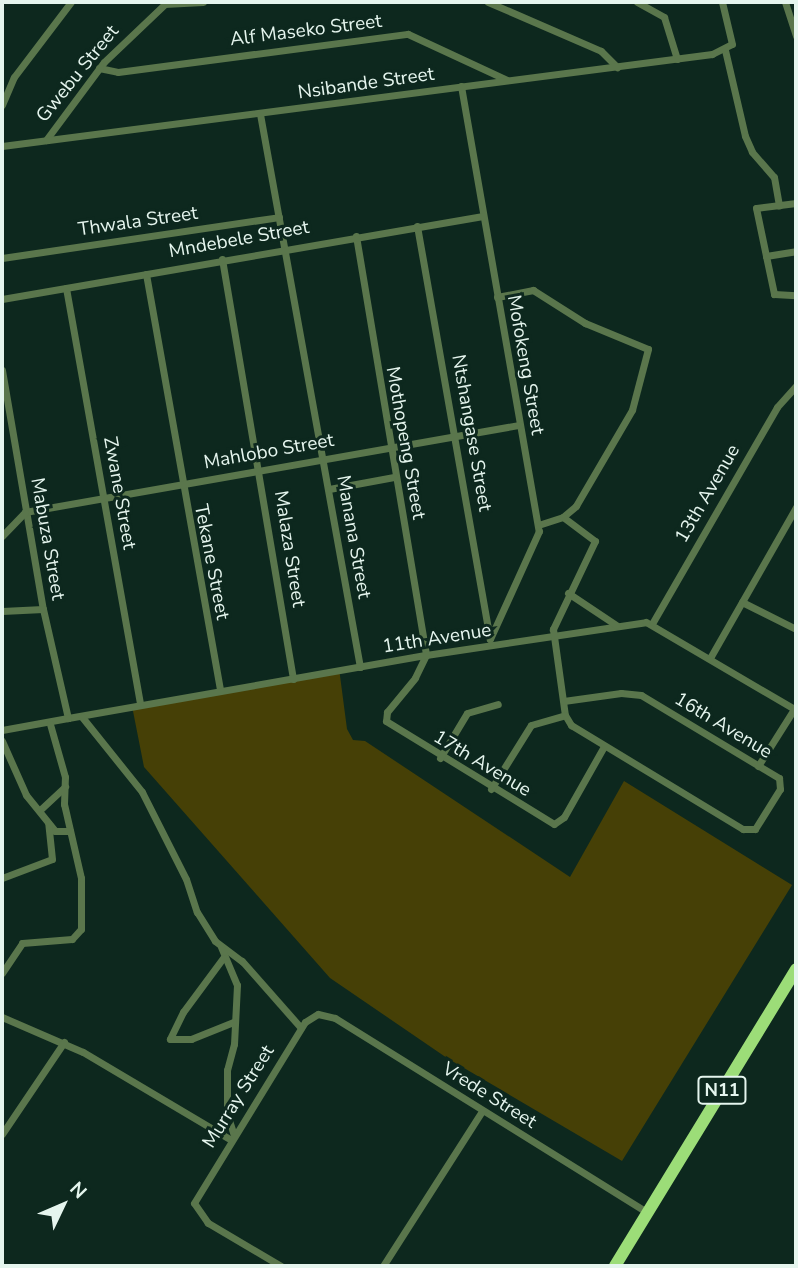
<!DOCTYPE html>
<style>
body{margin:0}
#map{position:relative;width:798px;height:1268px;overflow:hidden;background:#0d281e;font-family:"Nunito Sans",sans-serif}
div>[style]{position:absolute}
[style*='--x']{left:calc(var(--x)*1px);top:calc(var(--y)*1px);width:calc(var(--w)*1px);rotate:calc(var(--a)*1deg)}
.green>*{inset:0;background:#464006}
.minor>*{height:7px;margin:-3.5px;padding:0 3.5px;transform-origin:3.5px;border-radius:3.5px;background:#5a764c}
.trunk>*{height:12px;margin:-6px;padding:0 6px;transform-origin:6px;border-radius:6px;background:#9cdd78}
span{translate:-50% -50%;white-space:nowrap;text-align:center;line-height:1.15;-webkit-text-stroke:6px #0d281e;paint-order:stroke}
.shield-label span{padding:2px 5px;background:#0d281e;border:2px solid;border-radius:5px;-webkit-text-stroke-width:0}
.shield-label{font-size:18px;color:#e5f5ee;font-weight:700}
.street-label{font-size:19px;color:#e5f5ee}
.frame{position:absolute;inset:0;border:4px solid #e5f5ee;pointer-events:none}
.north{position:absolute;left:28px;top:1170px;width:70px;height:70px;-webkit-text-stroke:5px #0d281e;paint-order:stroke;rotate:46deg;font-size:19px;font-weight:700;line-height:28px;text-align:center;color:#e5f5ee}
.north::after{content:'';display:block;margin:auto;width:24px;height:32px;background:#e5f5ee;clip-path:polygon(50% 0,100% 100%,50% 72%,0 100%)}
</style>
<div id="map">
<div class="green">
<div style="clip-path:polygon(339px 668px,347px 729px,353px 740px,365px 741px,570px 877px,624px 781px,792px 885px,622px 1161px,447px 1058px,330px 978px,144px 767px,132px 706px)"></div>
</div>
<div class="minor">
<div style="--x:488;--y:2;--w:123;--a:23.4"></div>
<div style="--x:601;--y:51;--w:23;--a:45"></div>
<div style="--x:637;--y:2;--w:31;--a:29"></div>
<div style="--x:664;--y:17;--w:44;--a:72.8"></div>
<div style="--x:785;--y:2;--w:36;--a:72"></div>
<div style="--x:164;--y:4;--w:39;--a:-3"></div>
<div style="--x:725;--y:50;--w:88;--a:76.9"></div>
<div style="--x:745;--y:136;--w:17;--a:66"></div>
<div style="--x:752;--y:152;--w:33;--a:49"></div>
<div style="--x:774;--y:177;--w:29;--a:80"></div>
<div style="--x:99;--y:68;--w:19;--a:12"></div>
<div style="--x:118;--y:72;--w:292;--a:-7.5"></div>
<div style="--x:408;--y:34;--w:109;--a:24.9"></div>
<div style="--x:461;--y:86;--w:452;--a:80.1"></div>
<div style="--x:539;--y:531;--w:119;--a:114.4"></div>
<div style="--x:2;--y:105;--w:30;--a:-67"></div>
<div style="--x:14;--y:77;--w:94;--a:-52.8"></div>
<div style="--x:260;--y:114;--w:562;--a:79.75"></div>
<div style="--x:46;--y:140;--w:97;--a:-53.4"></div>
<div style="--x:104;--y:62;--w:87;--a:-43.6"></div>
<div style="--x:2;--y:146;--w:716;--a:-7.38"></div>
<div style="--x:712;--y:54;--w:22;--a:-27"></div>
<div style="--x:732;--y:44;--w:43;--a:-103.4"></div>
<div style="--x:796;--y:203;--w:40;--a:172.9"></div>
<div style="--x:756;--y:208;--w:49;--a:78.2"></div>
<div style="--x:766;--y:256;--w:30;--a:-9"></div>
<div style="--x:417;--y:226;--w:419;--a:80"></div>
<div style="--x:356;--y:236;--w:425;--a:80.5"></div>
<div style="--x:426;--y:655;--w:25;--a:116"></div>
<div style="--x:415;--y:678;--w:44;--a:129.5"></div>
<div style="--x:387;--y:712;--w:9;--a:96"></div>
<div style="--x:386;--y:721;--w:197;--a:31.5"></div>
<div style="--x:554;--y:824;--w:12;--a:-35"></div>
<div style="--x:564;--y:817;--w:79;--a:-60.5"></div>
<div style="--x:766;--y:256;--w:39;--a:78"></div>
<div style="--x:774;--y:294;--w:22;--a:3"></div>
<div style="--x:2;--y:258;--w:280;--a:-8.4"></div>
<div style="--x:222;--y:259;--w:426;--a:80.4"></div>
<div style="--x:146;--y:274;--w:423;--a:79.9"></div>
<div style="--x:66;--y:288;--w:423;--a:79.9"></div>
<div style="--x:497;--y:297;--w:37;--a:-11"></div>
<div style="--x:533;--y:290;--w:62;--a:32.4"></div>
<div style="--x:585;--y:323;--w:68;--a:22.4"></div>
<div style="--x:648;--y:349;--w:63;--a:104.7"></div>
<div style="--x:632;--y:410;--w:111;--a:120.3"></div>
<div style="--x:576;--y:506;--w:17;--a:140"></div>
<div style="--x:563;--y:517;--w:26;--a:162"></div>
<div style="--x:2;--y:299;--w:488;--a:-9.8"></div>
<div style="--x:2;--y:370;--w:242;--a:80.3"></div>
<div style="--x:43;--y:609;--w:112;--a:77.1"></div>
<div style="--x:68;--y:718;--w:364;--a:-10"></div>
<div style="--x:426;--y:655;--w:222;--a:-8.5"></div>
<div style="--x:646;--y:622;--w:174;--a:30.4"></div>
<div style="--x:329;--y:489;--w:66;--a:-10.5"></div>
<div style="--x:25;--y:512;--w:502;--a:-9.99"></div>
<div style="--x:563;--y:517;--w:40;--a:37"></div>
<div style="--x:595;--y:541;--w:98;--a:115.5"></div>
<div style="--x:553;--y:629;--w:87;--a:82.1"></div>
<div style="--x:565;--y:715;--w:12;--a:59"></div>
<div style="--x:571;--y:725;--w:201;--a:31.2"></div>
<div style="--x:743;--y:829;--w:12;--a:0"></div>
<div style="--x:755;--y:829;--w:47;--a:-58"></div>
<div style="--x:780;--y:789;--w:11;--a:-95"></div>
<div style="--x:779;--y:778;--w:161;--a:-149"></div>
<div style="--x:641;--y:695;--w:20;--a:-174"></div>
<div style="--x:621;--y:693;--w:58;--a:172"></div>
<div style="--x:2;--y:536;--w:33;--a:-46"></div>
<div style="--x:568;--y:593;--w:58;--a:33.7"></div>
<div style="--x:742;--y:602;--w:60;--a:26.6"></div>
<div style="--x:2;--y:611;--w:41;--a:-2.8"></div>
<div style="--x:653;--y:622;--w:248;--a:-60"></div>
<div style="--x:777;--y:407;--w:28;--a:-48"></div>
<div style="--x:710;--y:658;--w:174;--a:-60.3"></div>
<div style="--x:82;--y:717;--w:96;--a:51.3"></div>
<div style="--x:142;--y:792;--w:97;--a:63.2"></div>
<div style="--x:186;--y:879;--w:35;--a:72"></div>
<div style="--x:197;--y:912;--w:34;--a:58"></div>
<div style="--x:215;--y:941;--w:34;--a:37"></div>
<div style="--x:242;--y:961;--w:89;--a:48.6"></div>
<div style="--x:2;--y:730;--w:67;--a:-10.3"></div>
<div style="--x:2;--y:741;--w:59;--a:66"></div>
<div style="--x:26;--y:795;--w:46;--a:51.1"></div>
<div style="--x:55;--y:831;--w:15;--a:0"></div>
<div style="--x:440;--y:758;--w:52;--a:-59"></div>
<div style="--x:467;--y:713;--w:32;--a:-16"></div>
<div style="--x:758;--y:766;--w:67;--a:-57.7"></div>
<div style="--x:491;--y:789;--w:75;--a:-58"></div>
<div style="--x:531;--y:725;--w:35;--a:-16"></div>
<div style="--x:41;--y:809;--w:33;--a:-43"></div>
<div style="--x:2;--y:878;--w:53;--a:-20.8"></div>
<div style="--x:52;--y:859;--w:36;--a:-96"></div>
<div style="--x:221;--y:947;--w:41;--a:67.2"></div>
<div style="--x:237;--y:985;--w:59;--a:92.9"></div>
<div style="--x:234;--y:1044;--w:27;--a:105"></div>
<div style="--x:227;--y:1070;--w:44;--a:90"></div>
<div style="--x:227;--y:1114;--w:22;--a:72"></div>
<div style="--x:223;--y:958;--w:67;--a:126.5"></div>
<div style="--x:183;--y:1012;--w:30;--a:116"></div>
<div style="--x:170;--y:1039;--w:21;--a:0"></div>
<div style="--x:191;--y:1039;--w:45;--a:-22"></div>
<div style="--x:2;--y:973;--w:36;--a:-56"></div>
<div style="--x:22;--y:943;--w:50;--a:-4.6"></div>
<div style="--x:72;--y:939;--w:13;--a:-48"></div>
<div style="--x:81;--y:929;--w:51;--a:-90"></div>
<div style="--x:81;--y:878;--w:76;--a:-102.9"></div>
<div style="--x:64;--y:804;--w:27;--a:-88"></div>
<div style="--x:65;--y:777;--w:55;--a:-105.8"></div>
<div style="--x:2;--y:1017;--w:88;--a:23.4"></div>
<div style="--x:83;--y:1052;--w:172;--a:30.7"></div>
<div style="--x:2;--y:1134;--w:111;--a:-56"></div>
<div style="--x:281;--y:1266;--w:85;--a:-149.5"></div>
<div style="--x:208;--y:1223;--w:24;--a:-125"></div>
<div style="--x:194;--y:1203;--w:212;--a:-58.5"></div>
<div style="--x:305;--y:1022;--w:15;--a:-32"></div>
<div style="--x:318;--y:1014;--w:17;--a:13"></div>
<div style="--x:335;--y:1018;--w:367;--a:31.9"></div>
<div style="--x:383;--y:1266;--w:184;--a:-57.4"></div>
</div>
<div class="trunk">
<div style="--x:615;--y:1266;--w:348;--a:-58.6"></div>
</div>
<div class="shield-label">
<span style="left:722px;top:1090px">N11</span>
</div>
<div class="street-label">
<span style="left:306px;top:31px;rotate:-7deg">Alf Maseko Street</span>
<span style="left:78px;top:74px;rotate:-51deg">Gwebu Street</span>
<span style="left:366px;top:84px;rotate:-8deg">Nsibande Street</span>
<span style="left:138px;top:222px;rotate:-8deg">Thwala Street</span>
<span style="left:239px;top:240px;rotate:-10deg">Mndebele Street</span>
<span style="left:525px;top:365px;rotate:80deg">Mofokeng Street</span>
<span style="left:471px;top:433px;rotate:80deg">Ntshangase Street</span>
<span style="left:405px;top:443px;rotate:80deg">Mothopeng Street</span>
<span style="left:269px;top:452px;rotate:-10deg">Mahlobo Street</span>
<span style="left:119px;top:493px;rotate:80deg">Zwane Street</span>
<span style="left:708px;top:494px;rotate:-60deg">13th Avenue</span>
<span style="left:353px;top:537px;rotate:80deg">Manana Street</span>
<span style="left:47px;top:539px;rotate:80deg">Mabuza Street</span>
<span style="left:289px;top:549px;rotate:81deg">Malaza Street</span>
<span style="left:211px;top:562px;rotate:79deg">Tekane Street</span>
<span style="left:437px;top:639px;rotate:-9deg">11th Avenue</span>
<span style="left:723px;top:726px;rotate:31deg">16th Avenue</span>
<span style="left:482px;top:764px;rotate:31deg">17th Avenue</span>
<span style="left:489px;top:1096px;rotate:32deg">Vrede Street</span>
<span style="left:239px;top:1097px;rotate:-58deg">Murray Street</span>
</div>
<div class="frame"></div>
<div class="north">N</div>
</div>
